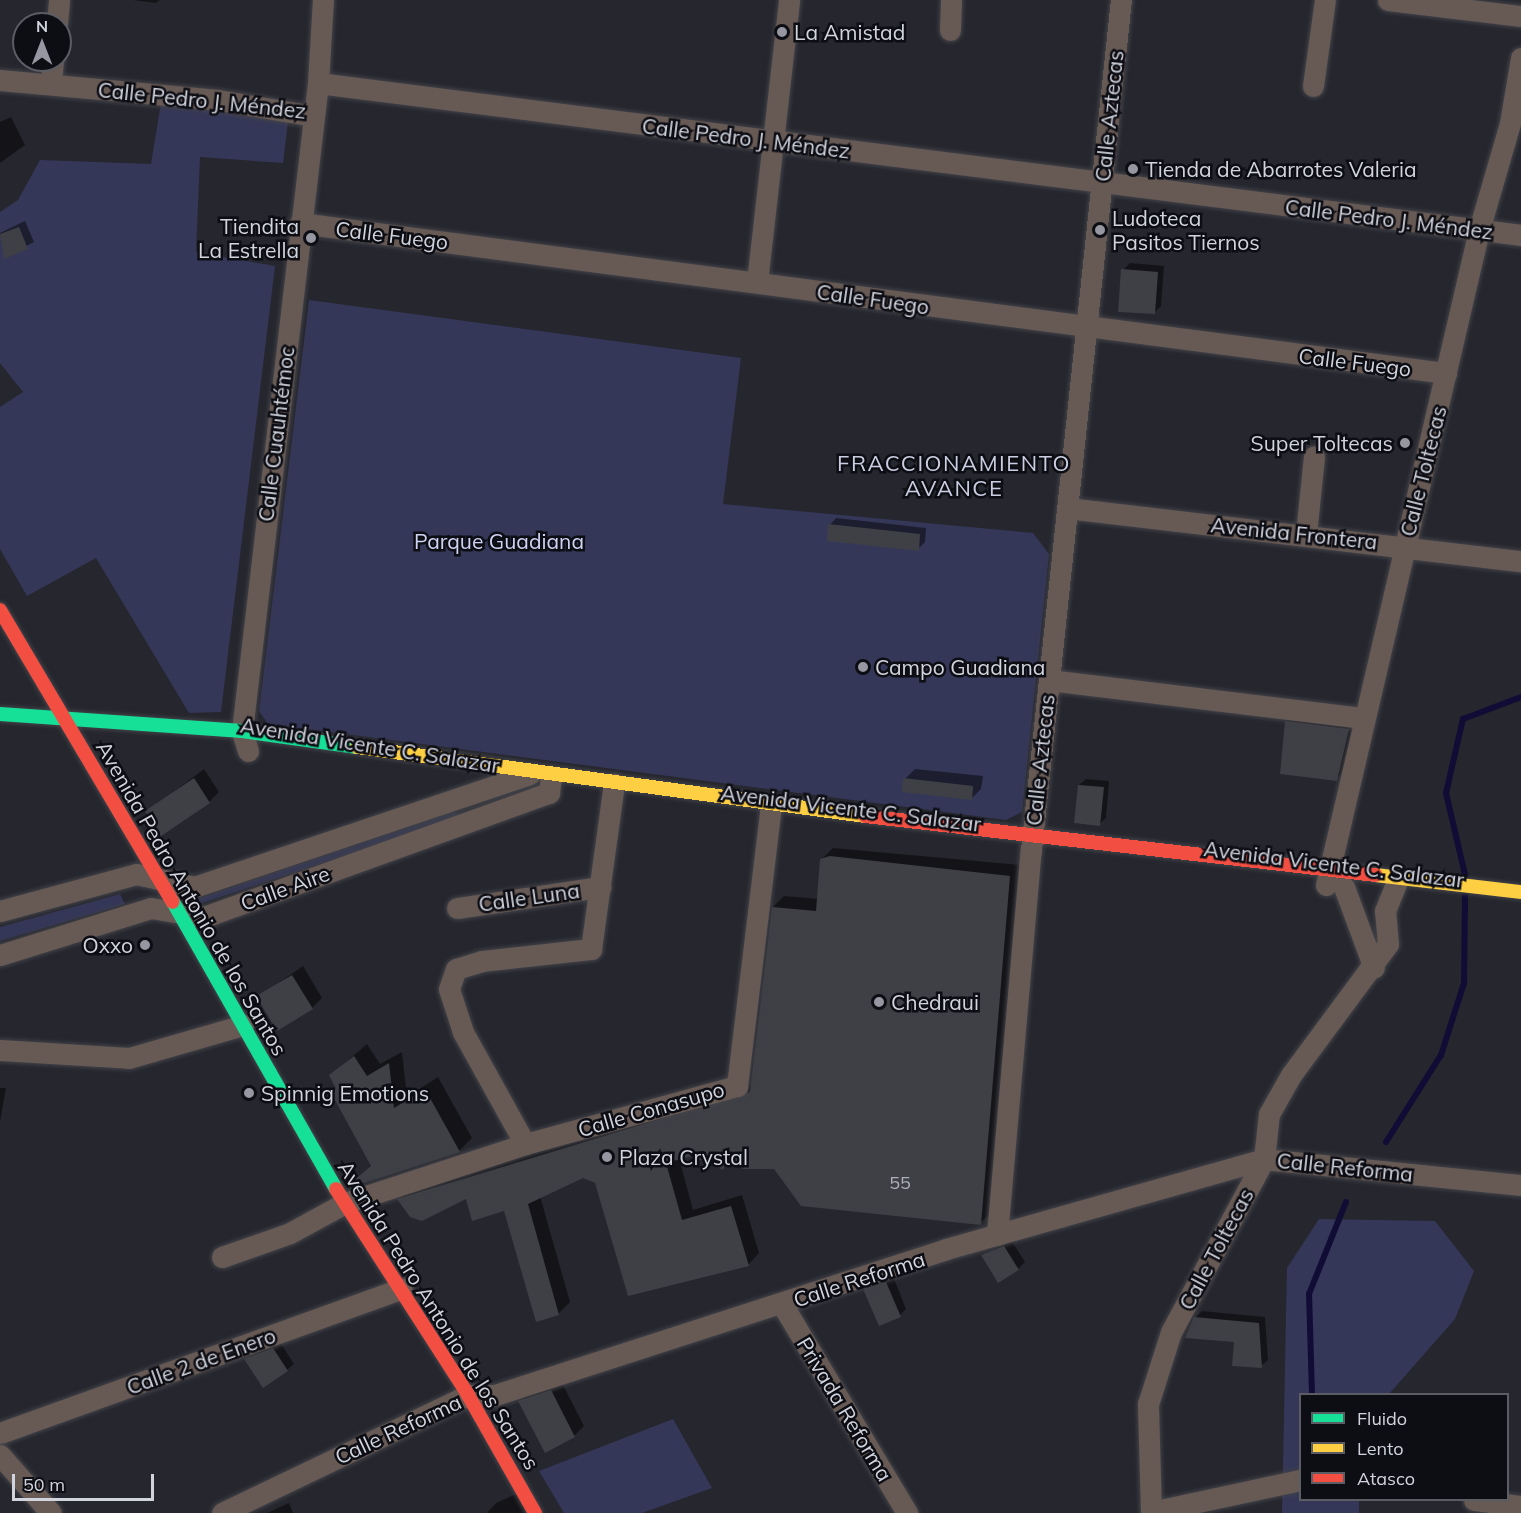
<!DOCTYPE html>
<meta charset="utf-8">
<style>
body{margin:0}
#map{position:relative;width:1521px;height:1513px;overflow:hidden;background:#26262e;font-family:Mulish,sans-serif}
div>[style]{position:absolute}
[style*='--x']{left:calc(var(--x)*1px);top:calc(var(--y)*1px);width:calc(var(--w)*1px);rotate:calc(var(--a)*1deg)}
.green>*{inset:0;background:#353758}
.shadow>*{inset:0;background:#0007}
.stream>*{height:6px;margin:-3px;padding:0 3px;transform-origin:3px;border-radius:3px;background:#100c35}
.building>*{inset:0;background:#3f4046}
.roads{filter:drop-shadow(0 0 2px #424349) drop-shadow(0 0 2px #424349)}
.street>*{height:21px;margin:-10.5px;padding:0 10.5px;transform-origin:10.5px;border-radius:10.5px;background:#675a55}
.fast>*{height:14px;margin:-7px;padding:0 7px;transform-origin:7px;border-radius:7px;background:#16e098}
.slow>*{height:14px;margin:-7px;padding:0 7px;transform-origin:7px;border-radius:7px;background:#ffcf43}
.jam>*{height:14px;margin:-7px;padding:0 7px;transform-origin:7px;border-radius:7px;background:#f24e42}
.dots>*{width:16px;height:16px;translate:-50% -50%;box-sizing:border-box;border:3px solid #0d0d14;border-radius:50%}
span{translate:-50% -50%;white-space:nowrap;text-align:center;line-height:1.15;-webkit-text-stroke:5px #0d0d14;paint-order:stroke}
.number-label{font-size:18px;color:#adafb7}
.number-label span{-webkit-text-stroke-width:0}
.poi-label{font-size:21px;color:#d2d4dd}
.left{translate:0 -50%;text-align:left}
.right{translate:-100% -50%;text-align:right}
.street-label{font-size:21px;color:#d2d4dd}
.park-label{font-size:21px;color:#ced2f3}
.neighbourhood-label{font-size:22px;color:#cbcee1;letter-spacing:1.5px}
.legend{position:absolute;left:1299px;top:1393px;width:210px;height:108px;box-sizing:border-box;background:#0d0d14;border:2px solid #5c5d64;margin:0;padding:8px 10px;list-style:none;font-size:18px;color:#d2d4dd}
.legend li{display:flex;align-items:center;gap:12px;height:30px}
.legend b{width:30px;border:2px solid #5c5d64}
.north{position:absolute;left:12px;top:12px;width:60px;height:60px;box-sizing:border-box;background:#0d0d14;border:2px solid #5c5d64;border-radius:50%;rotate:0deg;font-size:16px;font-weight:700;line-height:24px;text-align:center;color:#d2d4dd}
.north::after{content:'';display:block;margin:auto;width:21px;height:27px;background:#9697a0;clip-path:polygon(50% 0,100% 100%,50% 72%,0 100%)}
.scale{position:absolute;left:12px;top:1474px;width:142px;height:27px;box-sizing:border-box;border:3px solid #d2d4dd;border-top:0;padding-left:8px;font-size:18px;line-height:21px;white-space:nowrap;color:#d2d4dd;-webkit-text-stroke:4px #0d0d14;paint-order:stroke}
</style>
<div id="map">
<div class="green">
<div style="clip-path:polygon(161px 103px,288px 122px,283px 163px,200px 157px,196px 252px,275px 266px,221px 712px,189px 713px,96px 558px,27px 596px,0 549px,0 407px,23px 392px,0 363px,0 212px,18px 200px,40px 160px,151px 164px)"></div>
<div style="clip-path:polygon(309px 300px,741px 358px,723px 504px,1033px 533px,1049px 554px,1022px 812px,1006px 820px,268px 724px,259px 711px)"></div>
<div style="clip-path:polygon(453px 812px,467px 815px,196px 905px,194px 900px)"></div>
<div style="clip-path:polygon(120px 894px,125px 904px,0 941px,0 927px)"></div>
<div style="clip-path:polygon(1319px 1219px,1435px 1221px,1474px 1271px,1455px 1319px,1389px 1394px,1300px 1394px,1300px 1500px,1359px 1500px,1359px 1513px,1282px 1513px,1287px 1268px)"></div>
<div style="clip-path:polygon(673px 1419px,712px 1488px,642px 1513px,564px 1513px,539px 1471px)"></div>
</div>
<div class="shadow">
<div style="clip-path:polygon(133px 0,160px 0,156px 3px)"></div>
<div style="clip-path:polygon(11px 117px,25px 145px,0 163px,0 122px)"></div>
<div style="clip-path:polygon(25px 221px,34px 242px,5px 257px,0 233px)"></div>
<div style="clip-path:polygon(1130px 263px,1164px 266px,1161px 306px,1154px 313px,1123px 270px)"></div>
<div style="clip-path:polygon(836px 518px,926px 528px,925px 542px,918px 549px,830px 525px)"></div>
<div style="clip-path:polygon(1293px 715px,1355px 723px,1343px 772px,1337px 779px,1286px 722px)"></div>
<div style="clip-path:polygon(204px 769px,219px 792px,209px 802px,147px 812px)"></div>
<div style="clip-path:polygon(915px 769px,983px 776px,981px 789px,971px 799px,905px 779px)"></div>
<div style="clip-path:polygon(1086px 779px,1109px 781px,1106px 818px,1099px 824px,1079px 785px)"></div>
<div style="clip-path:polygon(833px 848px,1021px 865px,992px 1212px,980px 1223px,775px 1168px,732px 1159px,723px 1168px,693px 1154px,679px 1158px,693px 1210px,742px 1195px,759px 1253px,748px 1265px,583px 1177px,540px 1196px,570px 1302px,558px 1314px,505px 1209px,467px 1197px,399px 1200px,410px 1188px,752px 1085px,773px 907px,784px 896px,819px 899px,821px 860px)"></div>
<div style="clip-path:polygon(303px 966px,322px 998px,312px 1008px,258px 997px)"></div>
<div style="clip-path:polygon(367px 1044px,380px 1064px,402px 1052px,407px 1097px,438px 1077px,472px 1138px,460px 1150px,356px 1184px,372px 1165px,331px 1089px,336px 1085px,331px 1075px)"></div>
<div style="clip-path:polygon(0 1088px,6px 1088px,0 1122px)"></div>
<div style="clip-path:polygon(1011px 1240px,1025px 1262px,1018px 1269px,983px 1256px)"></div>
<div style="clip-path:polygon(893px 1276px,906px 1309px,900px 1315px,865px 1289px)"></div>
<div style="clip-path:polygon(1202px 1311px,1265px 1317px,1268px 1360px,1261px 1366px,1235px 1341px,1195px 1318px)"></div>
<div style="clip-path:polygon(280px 1342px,294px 1364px,287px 1370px,246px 1359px)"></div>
<div style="clip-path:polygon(561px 1381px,584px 1426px,574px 1436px,520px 1402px,530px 1392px)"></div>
<div style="clip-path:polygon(518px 1493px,534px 1513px,487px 1513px,496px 1503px)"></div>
<div style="clip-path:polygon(289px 1503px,293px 1513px,267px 1513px)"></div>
</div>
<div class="stream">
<div style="--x:1466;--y:879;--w:88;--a:-103.1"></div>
<div style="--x:1446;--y:793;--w:76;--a:-77.1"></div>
<div style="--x:1463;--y:719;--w:62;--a:-20.8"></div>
<div style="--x:1386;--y:1142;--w:103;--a:-57.7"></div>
<div style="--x:1441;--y:1055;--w:76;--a:-72.3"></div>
<div style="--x:1464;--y:983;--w:88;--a:-89.3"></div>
<div style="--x:1312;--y:1394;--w:100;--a:-91.7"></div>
<div style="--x:1309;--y:1294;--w:99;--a:-68.1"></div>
</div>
<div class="building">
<div style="clip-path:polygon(19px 227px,28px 249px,4px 259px,0 234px)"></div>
<div style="clip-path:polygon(1121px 269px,1158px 272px,1155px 314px,1118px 312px)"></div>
<div style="clip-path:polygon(828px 524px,920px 534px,919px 551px,827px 541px)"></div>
<div style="clip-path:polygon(1285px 721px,1349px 729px,1337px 781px,1280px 774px)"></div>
<div style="clip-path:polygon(194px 778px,210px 803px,161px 836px,145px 811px)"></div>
<div style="clip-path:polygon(903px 778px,973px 786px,972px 800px,902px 792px)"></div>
<div style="clip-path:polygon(1078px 785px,1104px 787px,1100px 826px,1074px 823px)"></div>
<div style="clip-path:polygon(830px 856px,1010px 876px,981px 1225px,801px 1206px,774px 1169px,743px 1169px,728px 1158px,723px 1170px,692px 1156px,666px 1163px,682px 1220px,731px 1206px,749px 1266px,628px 1296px,595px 1183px,583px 1178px,528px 1204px,559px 1315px,536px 1322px,504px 1211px,472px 1221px,466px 1199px,422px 1221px,410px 1217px,397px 1199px,750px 1092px,772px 907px,816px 911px,820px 859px)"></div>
<div style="clip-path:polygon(292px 975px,313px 1009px,277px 1031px,256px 996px)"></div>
<div style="clip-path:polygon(354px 1056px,367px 1076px,389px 1063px,394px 1108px,425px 1089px,460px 1152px,355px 1186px,352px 1182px,371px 1166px,329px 1089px,335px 1087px,329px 1075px)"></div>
<div style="clip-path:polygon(1004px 1246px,1019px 1270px,998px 1283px,981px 1255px)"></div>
<div style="clip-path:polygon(886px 1282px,901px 1317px,879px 1326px,863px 1289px)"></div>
<div style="clip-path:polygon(1194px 1317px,1259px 1323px,1262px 1368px,1232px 1366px,1234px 1342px,1185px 1338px)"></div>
<div style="clip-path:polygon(273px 1348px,288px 1371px,263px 1388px,244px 1359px)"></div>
<div style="clip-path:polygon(551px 1390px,575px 1437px,545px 1453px,518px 1401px)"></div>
</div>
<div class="roads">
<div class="street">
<div style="--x:1388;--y:0;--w:134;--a:6.9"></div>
<div style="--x:57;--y:24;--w:24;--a:-85"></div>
<div style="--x:950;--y:30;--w:30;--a:-88"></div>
<div style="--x:0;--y:80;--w:219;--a:5.2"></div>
<div style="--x:218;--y:100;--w:97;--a:9.5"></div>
<div style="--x:51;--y:83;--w:23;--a:-85"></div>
<div style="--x:318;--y:83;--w:1213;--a:7.2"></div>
<div style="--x:1313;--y:86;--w:87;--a:-82.1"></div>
<div style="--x:300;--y:223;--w:1156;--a:7.46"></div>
<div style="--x:757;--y:282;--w:284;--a:-83.5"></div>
<div style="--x:1067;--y:508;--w:457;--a:6.7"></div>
<div style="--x:1306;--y:534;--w:78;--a:-84.1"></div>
<div style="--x:1049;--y:680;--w:317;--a:6.9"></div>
<div style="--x:248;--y:751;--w:21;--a:-107"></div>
<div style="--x:242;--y:731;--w:652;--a:-83.31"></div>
<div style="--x:318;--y:83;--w:83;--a:-86.6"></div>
<div style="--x:1326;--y:885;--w:673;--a:-76.85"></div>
<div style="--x:1479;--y:230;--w:111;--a:-73.8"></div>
<div style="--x:1510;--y:123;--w:66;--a:-80.4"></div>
<div style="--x:1344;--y:887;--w:86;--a:69.7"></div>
<div style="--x:457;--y:908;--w:145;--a:-8.4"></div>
<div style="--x:0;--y:911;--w:141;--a:-15.2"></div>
<div style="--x:136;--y:874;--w:59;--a:12.6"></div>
<div style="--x:194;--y:887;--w:354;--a:-18.6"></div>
<div style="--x:0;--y:955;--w:158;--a:-17.3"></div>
<div style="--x:151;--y:908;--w:54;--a:9.6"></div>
<div style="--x:204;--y:917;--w:367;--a:-19.8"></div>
<div style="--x:549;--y:793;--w:17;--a:-83"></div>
<div style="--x:0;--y:1050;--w:129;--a:3.5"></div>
<div style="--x:129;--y:1058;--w:119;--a:-16.1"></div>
<div style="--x:525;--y:1144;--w:128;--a:-119"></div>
<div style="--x:463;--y:1032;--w:45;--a:-108"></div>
<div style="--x:449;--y:989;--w:21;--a:-71"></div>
<div style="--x:456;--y:969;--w:27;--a:-17"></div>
<div style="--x:482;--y:961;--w:110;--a:-6.3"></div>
<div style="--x:591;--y:949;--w:167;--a:-82.1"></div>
<div style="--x:997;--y:1235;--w:386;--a:-85"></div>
<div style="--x:1031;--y:850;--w:855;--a:-83.96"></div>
<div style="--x:222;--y:1257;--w:72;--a:-19.4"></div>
<div style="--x:290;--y:1233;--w:63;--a:-28.6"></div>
<div style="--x:345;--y:1203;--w:189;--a:-18.1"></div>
<div style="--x:525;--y:1144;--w:220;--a:-15.3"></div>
<div style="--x:737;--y:1086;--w:283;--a:-83.1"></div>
<div style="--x:782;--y:1304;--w:244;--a:59.1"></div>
<div style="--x:0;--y:1433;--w:427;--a:-19.8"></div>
<div style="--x:0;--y:1455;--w:77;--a:48.7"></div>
<div style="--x:1474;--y:1500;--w:47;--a:7.3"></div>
<div style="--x:1151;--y:1512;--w:152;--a:-12.1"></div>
<div style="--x:222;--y:1513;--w:273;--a:-25.6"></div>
<div style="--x:468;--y:1395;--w:27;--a:0"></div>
<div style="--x:495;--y:1395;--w:474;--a:-17.9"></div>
<div style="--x:946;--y:1249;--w:330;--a:-15.8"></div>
<div style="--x:1264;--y:1159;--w:258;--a:5.8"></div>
<div style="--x:1151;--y:1513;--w:109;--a:-91.6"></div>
<div style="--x:1148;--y:1404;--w:76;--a:-72.3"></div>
<div style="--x:1171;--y:1332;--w:196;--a:-61.7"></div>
<div style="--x:1264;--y:1159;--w:45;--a:-83.7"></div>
<div style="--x:1269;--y:1114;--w:45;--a:-60.6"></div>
<div style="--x:1291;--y:1075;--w:163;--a:-53.5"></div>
<div style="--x:1388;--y:944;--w:33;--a:-95"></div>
<div style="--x:1385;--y:911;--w:35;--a:-68"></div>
</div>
<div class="fast">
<div style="--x:0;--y:714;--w:243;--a:4"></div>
<div style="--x:242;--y:731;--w:116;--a:7.9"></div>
<div style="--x:173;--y:902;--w:330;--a:60.4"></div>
</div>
<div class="slow">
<div style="--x:357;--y:747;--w:513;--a:7.73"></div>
<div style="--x:1376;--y:875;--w:146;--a:6.7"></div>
</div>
<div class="jam">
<div style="--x:0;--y:610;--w:339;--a:59.4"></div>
<div style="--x:865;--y:816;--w:514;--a:6.59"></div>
<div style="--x:336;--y:1189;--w:245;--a:57.3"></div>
<div style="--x:468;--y:1395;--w:136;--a:60.4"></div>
</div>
</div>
<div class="dots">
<div style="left:782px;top:32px;background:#9697a0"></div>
<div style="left:1133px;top:169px;background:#9697a0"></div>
<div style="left:1100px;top:230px;background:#9697a0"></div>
<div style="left:311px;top:238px;background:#9697a0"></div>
<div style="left:1405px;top:443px;background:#9697a0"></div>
<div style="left:863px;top:667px;background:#9697a0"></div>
<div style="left:145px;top:945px;background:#9697a0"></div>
<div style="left:879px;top:1002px;background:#9697a0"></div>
<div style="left:249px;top:1093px;background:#9697a0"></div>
<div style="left:607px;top:1157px;background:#9697a0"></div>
</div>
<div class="number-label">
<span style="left:900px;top:1183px">55</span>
</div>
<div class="poi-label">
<span class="left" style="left:794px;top:32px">La Amistad</span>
<span class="left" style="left:1145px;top:169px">Tienda de Abarrotes Valeria</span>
<span class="left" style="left:1112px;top:230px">Ludoteca<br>Pasitos Tiernos</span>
<span class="right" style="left:299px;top:238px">Tiendita<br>La Estrella</span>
<span class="right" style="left:1393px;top:443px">Super Toltecas</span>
<span class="left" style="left:875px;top:667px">Campo Guadiana</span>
<span class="right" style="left:133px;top:945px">Oxxo</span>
<span class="left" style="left:891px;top:1002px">Chedraui</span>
<span class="left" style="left:261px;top:1093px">Spinnig Emotions</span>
<span class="left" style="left:619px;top:1157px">Plaza Crystal</span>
</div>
<div class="street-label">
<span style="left:202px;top:100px;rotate:6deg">Calle Pedro J. Méndez</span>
<span style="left:1109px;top:116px;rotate:-84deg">Calle Aztecas</span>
<span style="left:746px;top:138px;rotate:7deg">Calle Pedro J. Méndez</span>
<span style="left:1389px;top:219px;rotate:7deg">Calle Pedro J. Méndez</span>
<span style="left:392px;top:235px;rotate:7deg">Calle Fuego</span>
<span style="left:873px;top:299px;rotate:8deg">Calle Fuego</span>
<span style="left:1355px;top:362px;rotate:7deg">Calle Fuego</span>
<span style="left:276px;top:434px;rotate:-83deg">Calle Cuauhtémoc</span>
<span style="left:1423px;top:471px;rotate:-76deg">Calle Toltecas</span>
<span style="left:1294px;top:533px;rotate:6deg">Avenida Frontera</span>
<span style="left:370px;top:745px;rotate:9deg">Avenida Vicente C. Salazar</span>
<span style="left:1040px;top:760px;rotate:-84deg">Calle Aztecas</span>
<span style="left:851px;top:808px;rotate:7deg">Avenida Vicente C. Salazar</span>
<span style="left:1334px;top:864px;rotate:7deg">Avenida Vicente C. Salazar</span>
<span style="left:285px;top:888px;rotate:-20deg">Calle Aire</span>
<span style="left:529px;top:897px;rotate:-8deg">Calle Luna</span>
<span style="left:192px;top:898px;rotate:60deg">Avenida Pedro Antonio de los Santos</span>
<span style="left:651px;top:1109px;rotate:-16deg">Calle Conasupo</span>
<span style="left:1345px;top:1167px;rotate:6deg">Calle Reforma</span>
<span style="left:1216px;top:1249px;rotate:-62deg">Calle Toltecas</span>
<span style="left:859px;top:1279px;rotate:-18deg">Calle Reforma</span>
<span style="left:439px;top:1315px;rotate:58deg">Avenida Pedro Antonio de los Santos</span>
<span style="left:201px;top:1361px;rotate:-20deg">Calle 2 de Enero</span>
<span style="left:845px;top:1409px;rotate:59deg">Privada Reforma</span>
<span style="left:398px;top:1429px;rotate:-25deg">Calle Reforma</span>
</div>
<div class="park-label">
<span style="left:499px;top:541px">Parque Guadiana</span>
</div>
<div class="neighbourhood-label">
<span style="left:954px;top:476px">FRACCIONAMIENTO<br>AVANCE</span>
</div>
<ul class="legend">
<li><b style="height:8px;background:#16e098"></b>Fluido</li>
<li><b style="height:8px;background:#ffcf43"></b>Lento</li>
<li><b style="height:8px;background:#f24e42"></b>Atasco</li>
</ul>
<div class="north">N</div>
<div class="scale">50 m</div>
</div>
